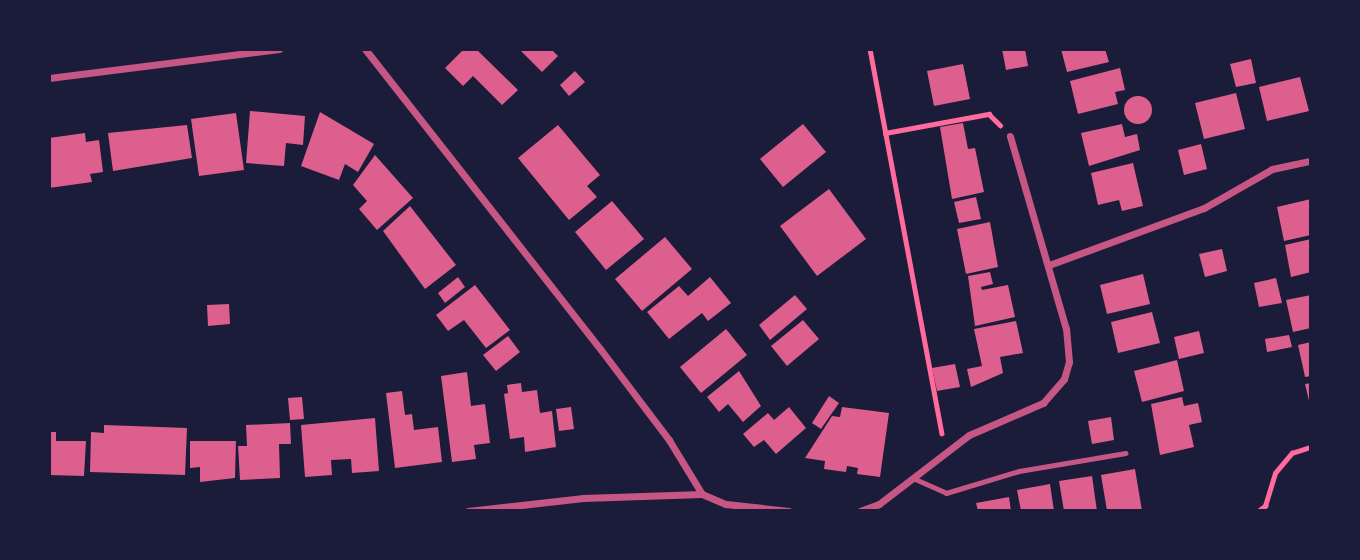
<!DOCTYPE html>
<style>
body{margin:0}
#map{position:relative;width:1360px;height:560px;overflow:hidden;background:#1b1b3a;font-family:"Open Sans",sans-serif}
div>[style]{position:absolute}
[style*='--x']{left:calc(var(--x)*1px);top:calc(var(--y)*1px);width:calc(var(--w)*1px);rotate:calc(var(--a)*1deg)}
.building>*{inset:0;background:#dd5f8e}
.round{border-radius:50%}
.path>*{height:4.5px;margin:-2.25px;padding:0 2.25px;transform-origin:2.25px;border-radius:2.25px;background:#ff6b9d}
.service>*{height:5px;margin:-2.5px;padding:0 2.5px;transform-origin:2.5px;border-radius:2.5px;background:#c65784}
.minor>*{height:7px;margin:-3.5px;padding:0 3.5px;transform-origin:3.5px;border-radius:3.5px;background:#c65784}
span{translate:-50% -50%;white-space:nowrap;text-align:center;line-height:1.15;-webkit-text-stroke:7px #1b1b3a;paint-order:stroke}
.frame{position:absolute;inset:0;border:51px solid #1b1b3a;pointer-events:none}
</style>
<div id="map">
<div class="building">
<div style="clip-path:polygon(464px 49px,476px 49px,518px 90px,502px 105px,473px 76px,463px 86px,445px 68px)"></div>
<div style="clip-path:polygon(519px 49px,551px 49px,558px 56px,542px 72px)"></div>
<div style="clip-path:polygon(1002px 49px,1025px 49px,1028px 66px,1006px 70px)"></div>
<div style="clip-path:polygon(1061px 49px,1105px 49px,1109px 62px,1067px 72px)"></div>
<div style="clip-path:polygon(1251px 59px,1256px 83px,1236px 87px,1230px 64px)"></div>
<div style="clip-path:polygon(963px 64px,970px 99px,934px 106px,927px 71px)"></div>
<div style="clip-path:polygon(1120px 68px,1125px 90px,1115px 92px,1118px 104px,1078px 114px,1070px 81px)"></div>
<div style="clip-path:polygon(575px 71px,585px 82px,569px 96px,560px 85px)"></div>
<div style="clip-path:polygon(1300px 77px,1309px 111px,1267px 121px,1259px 87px)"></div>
<div style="clip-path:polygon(1236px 93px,1245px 129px,1204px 139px,1195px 103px)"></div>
<div class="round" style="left:1124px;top:96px;width:28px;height:28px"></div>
<div style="clip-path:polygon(250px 111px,305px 116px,303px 145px,286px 143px,284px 166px,246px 163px)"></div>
<div style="clip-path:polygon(320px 112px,374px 144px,358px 172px,345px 164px,339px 180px,301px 166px)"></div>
<div style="clip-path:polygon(236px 113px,244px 170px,199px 176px,191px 119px)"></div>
<div style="clip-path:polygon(963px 123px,968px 149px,975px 148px,984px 192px,952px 199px,940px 127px)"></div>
<div style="clip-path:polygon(803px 124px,826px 152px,783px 187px,760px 159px)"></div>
<div style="clip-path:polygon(1122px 124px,1125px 137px,1137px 134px,1140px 150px,1089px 166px,1081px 133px)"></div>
<div style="clip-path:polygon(187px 125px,192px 158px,113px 171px,108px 133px)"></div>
<div style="clip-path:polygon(558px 125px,600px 175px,587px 186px,597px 197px,569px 220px,518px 158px)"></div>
<div style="clip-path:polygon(85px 133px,86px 142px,99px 140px,103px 172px,90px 174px,92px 182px,49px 188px,49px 138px)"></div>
<div style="clip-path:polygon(1201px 144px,1207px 169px,1184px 175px,1178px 150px)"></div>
<div style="clip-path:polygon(375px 155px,413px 198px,377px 230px,359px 209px,367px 201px,353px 185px)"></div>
<div style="clip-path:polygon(1133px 163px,1143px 206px,1122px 211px,1119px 200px,1098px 205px,1091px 173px)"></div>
<div style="clip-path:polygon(829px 189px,866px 239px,817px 276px,780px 226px)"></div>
<div style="clip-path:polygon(976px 197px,981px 219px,959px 223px,954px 202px)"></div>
<div style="clip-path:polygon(1311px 199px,1311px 235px,1284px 241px,1277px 207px)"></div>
<div style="clip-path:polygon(612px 201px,644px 239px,606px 270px,575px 232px)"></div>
<div style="clip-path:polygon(410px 206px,456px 265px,425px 289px,383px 231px)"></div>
<div style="clip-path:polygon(990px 222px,998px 267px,966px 274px,957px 229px)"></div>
<div style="clip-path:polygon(665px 237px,692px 269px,642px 311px,615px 279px)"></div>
<div style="clip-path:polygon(1311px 239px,1311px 272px,1291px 277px,1285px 245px)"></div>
<div style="clip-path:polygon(1222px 249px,1227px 271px,1205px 277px,1199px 254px)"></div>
<div style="clip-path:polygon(990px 272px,993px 284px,981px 287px,982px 290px,1008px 285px,1015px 317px,975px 326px,968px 276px)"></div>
<div style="clip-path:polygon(1143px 274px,1150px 304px,1107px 314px,1100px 285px)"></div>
<div style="clip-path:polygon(458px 277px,465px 287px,445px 303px,438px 293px)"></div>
<div style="clip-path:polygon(710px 277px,731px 303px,708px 321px,702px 313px,669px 339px,647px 312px,679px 286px,688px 296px)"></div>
<div style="clip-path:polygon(1276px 278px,1282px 303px,1259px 307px,1254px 283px)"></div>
<div style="clip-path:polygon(475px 285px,510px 330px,486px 348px,464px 320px,448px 331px,436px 315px)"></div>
<div style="clip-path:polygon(795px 295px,807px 309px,770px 340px,759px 325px)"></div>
<div style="clip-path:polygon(1311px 295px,1311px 328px,1293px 332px,1286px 300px)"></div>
<div style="clip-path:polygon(229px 304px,230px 324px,208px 326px,207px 305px)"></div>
<div style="clip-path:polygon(1152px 312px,1160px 343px,1118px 353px,1111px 322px)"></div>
<div style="clip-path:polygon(803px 320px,819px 339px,787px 366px,771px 346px)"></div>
<div style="clip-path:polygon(1016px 321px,1023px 353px,1000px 357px,1003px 373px,971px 387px,967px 369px,982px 366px,974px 329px)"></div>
<div style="clip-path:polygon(726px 329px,747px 355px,701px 393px,680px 367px)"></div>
<div style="clip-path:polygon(1199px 331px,1204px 353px,1179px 359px,1174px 337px)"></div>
<div style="clip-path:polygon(1289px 335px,1292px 347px,1267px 352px,1265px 339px)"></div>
<div style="clip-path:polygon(508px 336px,520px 352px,496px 371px,483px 355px)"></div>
<div style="clip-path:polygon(1311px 342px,1311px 376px,1305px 377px,1298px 345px)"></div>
<div style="clip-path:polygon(1177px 360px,1184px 391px,1142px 402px,1134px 371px)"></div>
<div style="clip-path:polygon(955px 364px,960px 387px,937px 391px,932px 368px)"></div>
<div style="clip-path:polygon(739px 371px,761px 406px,743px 422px,728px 404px,719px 412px,707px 397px)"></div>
<div style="clip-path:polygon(467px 372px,471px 406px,485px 404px,490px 443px,474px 445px,476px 459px,452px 462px,441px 376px)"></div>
<div style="clip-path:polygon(521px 383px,522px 392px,537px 390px,540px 413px,552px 411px,556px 447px,525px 452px,524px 437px,510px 439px,504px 394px,508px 393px,507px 385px)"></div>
<div style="clip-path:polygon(1311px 383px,1311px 405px,1310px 405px,1305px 384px)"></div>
<div style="clip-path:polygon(402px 391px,405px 415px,412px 414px,414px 430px,438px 427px,442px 462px,395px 468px,386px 393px)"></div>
<div style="clip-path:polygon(829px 396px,839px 403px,821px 429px,812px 423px)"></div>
<div style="clip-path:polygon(302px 397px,304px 419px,290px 420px,288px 398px)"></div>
<div style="clip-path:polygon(1182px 397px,1184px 406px,1198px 403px,1202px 422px,1189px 425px,1194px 447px,1160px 455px,1151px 404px)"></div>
<div style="clip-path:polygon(571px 407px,574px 429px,559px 431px,556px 409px)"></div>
<div style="clip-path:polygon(789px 407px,806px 428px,776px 454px,764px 440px,754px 447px,743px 434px,768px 413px,774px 420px)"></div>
<div style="clip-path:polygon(842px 407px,889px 413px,880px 477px,857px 474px,858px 468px,847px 466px,846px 472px,824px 469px,825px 461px,805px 458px,832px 416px,840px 417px)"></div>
<div style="clip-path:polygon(1111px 417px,1114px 440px,1092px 444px,1088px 421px)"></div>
<div style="clip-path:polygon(375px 418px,379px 471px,352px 473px,351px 459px,331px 460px,332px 475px,305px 477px,301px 425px)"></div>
<div style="clip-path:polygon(290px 423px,291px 444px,279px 444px,280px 478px,240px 480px,238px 446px,247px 446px,246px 425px)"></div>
<div style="clip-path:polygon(104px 425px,187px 428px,185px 475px,90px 472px,91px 432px,104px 433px)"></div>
<div style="clip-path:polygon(49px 432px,56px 432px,56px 441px,86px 441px,84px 476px,49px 475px)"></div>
<div style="clip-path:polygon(190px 441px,236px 441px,235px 478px,200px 482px,200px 467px,190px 468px)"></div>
<div style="clip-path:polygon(1135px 469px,1142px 511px,1107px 511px,1101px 475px)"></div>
<div style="clip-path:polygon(1092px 476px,1097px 511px,1064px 511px,1059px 481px)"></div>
<div style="clip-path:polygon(1050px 484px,1054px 511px,1021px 511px,1017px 490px)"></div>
<div style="clip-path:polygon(1009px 497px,1011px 511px,978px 511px,976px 503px)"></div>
</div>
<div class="path">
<div style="--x:870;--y:49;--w:391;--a:79.4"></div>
<div style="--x:885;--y:133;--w:106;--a:-10.4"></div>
<div style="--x:989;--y:114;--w:16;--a:45"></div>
<div style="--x:1258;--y:511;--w:9;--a:-36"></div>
<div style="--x:1265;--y:506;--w:34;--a:-73"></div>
<div style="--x:1275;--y:473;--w:26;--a:-50"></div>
<div style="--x:1292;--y:453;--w:20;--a:-18"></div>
</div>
<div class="service">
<div style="--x:915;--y:479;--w:34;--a:24"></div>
<div style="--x:946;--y:493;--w:76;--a:-16.8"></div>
<div style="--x:1019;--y:471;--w:108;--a:-9.6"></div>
</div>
<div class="minor">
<div style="--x:365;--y:49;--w:382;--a:51.9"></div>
<div style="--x:601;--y:350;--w:113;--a:52.9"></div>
<div style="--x:669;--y:440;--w:63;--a:58.6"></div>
<div style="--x:49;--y:78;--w:232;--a:-7.2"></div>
<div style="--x:1049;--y:265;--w:165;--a:-20.2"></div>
<div style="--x:1204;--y:208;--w:78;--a:-29.8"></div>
<div style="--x:1272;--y:169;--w:40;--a:-12"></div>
<div style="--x:468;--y:511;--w:116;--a:-6.4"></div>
<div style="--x:583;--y:498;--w:119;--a:-1.9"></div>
<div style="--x:702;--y:494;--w:26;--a:23"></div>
<div style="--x:726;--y:504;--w:63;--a:6.3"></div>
<div style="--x:860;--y:511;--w:20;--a:-20"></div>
<div style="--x:879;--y:504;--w:113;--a:-37.5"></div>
<div style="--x:969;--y:435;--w:81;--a:-23.4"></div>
<div style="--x:1043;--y:403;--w:32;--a:-49"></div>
<div style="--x:1064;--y:379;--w:18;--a:-74"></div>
<div style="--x:1069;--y:362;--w:33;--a:-95"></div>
<div style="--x:1066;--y:329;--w:201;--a:-106.2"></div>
</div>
<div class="frame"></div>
</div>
